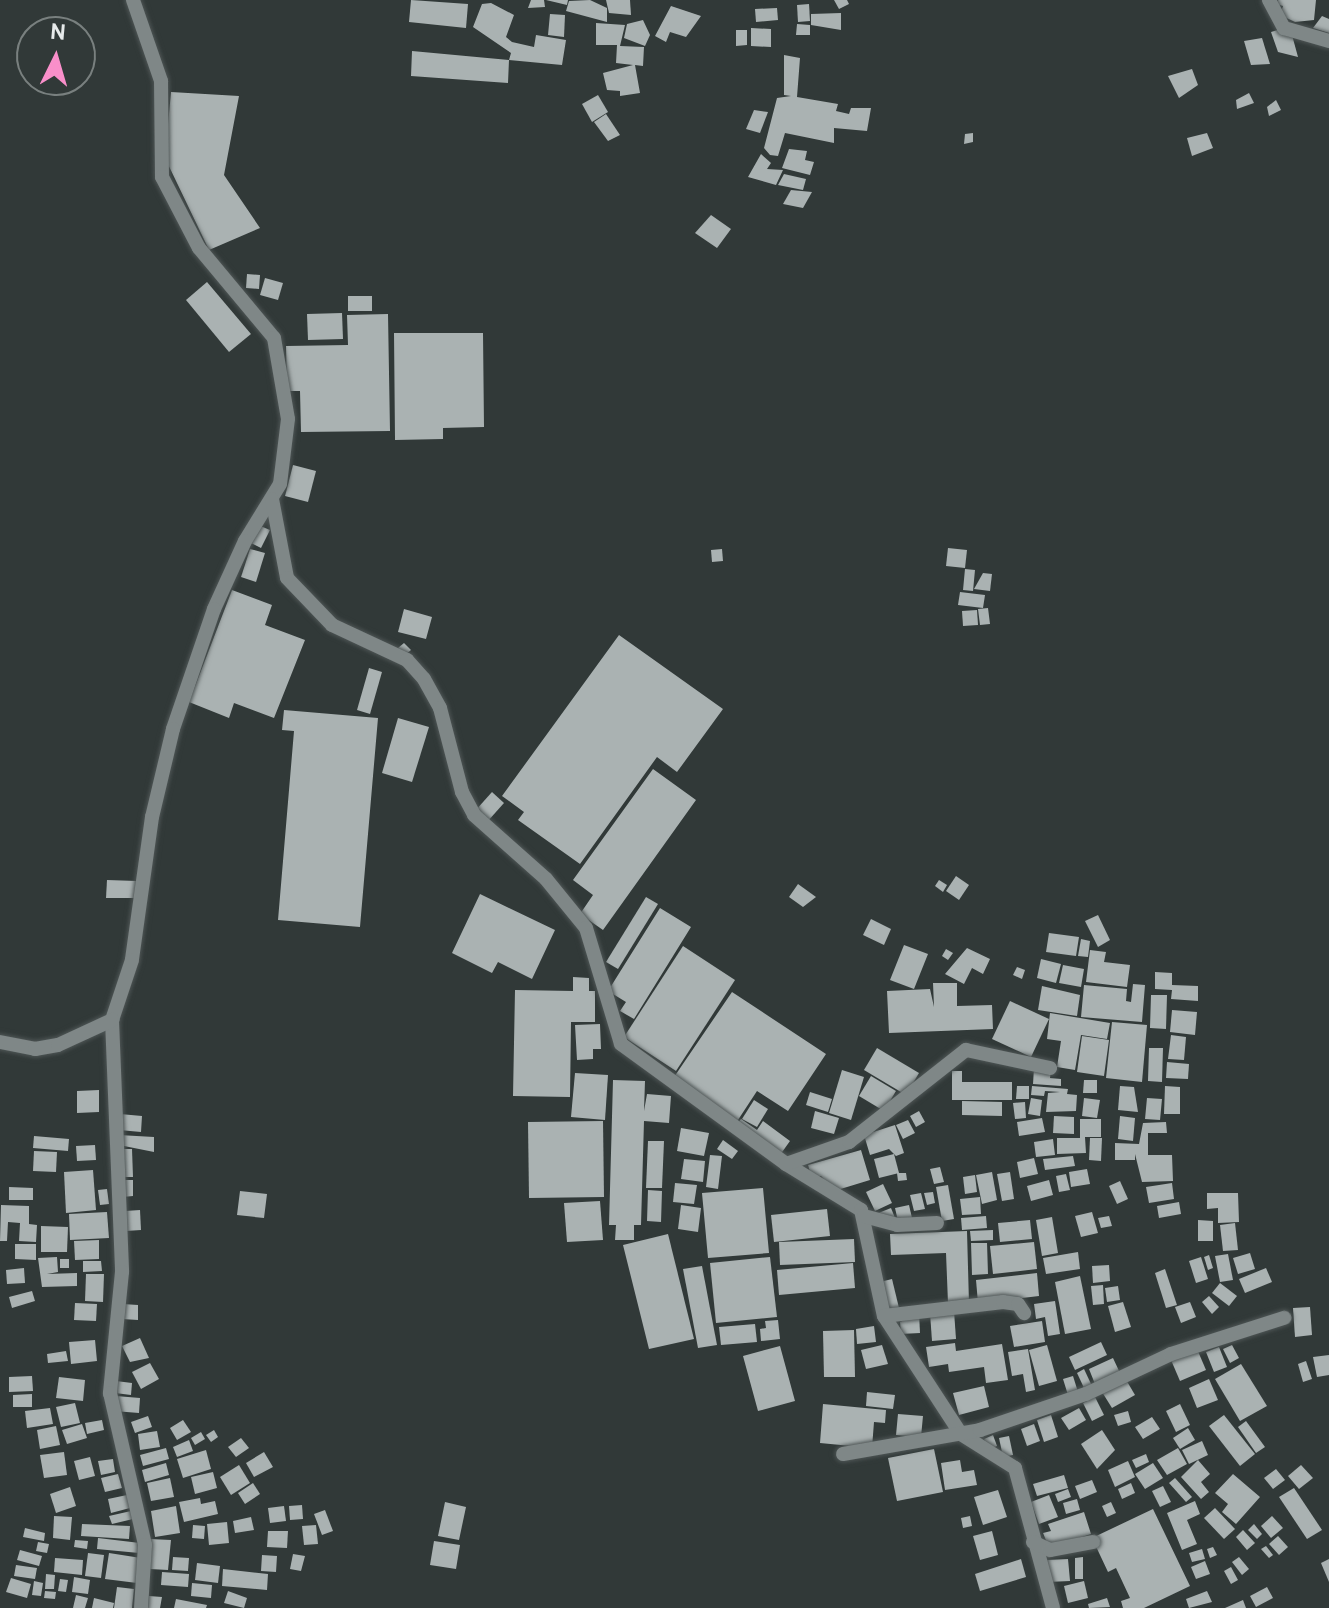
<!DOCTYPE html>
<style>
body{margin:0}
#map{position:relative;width:1329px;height:1608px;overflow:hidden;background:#313938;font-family:Overpass,sans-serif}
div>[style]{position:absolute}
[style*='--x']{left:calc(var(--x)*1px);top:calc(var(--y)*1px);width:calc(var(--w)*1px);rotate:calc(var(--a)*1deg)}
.building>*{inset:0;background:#aab2b2}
.roads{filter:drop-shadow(0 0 2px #4e5555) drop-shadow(0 0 2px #4e5555)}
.minor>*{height:14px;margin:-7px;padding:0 7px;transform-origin:7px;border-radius:7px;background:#7f8787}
span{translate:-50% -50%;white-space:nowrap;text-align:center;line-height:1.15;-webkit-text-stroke:8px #313938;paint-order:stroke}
.north{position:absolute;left:16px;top:16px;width:80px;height:80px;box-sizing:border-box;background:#313938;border:2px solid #79807f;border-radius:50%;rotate:5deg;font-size:22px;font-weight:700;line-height:32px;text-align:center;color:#e6eaea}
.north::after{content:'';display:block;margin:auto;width:28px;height:36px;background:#f98fca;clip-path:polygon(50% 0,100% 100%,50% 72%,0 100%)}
</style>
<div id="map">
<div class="building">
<div style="clip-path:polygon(411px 0,468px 4px,466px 28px,409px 22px)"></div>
<div style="clip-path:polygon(531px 0,544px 0,545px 7px,528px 8px)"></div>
<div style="clip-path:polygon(546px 0,568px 0,567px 5px)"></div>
<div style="clip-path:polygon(590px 0,607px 8px,607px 22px,566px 11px,569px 1px)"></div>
<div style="clip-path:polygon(606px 0,630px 0,631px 15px,609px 13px)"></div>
<div style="clip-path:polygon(834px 0,847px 0,849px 4px,839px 9px)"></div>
<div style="clip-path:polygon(1278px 0,1316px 0,1314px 20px,1295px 22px,1280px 15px,1283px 6px,1276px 4px)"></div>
<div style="clip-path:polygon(491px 3px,514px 15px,506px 37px,512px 42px,534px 47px,536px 35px,566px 40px,562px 65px,509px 60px,508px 83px,411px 76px,412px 51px,509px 60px,511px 53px,473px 27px,482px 4px)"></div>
<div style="clip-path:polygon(809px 4px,810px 21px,798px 22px,797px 5px)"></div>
<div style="clip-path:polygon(671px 6px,701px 16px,686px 37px,670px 32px,666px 42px,655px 36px)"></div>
<div style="clip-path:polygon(777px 8px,778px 20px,756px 22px,755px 9px)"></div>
<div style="clip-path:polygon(841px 13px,841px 30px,811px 25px,811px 14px)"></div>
<div style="clip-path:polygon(550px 14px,565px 15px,564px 37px,548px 35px)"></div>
<div style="clip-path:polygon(1322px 16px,1329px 19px,1329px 33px,1313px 28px)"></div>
<div style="clip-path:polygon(643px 20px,650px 35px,645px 46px,624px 38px,627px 24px)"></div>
<div style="clip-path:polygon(596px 23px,625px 25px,620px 46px,644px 47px,643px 66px,635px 65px,640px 93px,620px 96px,620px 91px,607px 90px,603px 73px,633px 65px,616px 63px,617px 45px,596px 45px)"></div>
<div style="clip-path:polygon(797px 24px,810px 25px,810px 35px,796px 35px)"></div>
<div style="clip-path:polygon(751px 28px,771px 29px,771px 47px,751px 46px)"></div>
<div style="clip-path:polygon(1284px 28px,1292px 35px,1298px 57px,1278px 52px,1271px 32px)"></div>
<div style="clip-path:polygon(736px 30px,747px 30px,747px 45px,736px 46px)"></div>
<div style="clip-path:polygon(1262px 38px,1270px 64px,1251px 65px,1244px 41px)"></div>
<div style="clip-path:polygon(784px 55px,800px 58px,797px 97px,838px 104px,836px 111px,849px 114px,851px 108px,871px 108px,867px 131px,834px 128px,834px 143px,785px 133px,778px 156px,770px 155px,764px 148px,777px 98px,791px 96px,784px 95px)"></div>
<div style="clip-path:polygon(1192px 69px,1198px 85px,1179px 98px,1168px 76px)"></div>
<div style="clip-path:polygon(171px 92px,239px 96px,224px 175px,260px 228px,209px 250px,165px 158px)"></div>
<div style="clip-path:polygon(1249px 93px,1254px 103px,1237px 109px,1236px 100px)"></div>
<div style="clip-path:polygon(598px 95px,608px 112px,592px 122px,582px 104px)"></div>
<div style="clip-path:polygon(1276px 100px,1281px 110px,1269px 116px,1267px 107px)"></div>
<div style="clip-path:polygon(754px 110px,768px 112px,760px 133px,746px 129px)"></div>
<div style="clip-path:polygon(606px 114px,620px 135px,608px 141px,594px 122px)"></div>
<div style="clip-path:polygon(973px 133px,973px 142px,964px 144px,965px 134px)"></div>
<div style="clip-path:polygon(1207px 133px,1213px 148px,1192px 156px,1187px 138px)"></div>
<div style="clip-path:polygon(789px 149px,807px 151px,805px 160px,814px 162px,810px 175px,782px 168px)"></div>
<div style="clip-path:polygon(761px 154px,771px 163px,767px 169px,783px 170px,776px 185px,748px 177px)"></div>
<div style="clip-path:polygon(784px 174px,806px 179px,803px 190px,778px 185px)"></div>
<div style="clip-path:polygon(791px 190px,812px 192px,803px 208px,783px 204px)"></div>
<div style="clip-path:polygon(711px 215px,731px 229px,717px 248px,695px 233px)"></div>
<div style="clip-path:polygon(247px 274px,260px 275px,259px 289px,246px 288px)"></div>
<div style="clip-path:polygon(265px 278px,283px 283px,278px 300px,260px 295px)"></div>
<div style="clip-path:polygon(207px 282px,251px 334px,229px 352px,186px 300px)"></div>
<div style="clip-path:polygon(348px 296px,372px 296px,372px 311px,348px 311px)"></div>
<div style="clip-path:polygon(342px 313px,343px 339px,308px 340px,307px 314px)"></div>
<div style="clip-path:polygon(388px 314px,390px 431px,301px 432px,300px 391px,287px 391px,286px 346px,348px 345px,347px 315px)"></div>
<div style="clip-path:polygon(394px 333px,483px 333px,484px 427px,443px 428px,443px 439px,395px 440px)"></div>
<div style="clip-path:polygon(293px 465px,316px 471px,308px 502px,285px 496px)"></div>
<div style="clip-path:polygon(258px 525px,270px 530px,261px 548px,249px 542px)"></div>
<div style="clip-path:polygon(948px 548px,967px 550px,965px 568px,946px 566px)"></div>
<div style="clip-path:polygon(250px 549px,265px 553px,256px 582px,241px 577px)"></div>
<div style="clip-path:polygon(722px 549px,723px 561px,712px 562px,711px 550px)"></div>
<div style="clip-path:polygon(965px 569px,975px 570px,973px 591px,963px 590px)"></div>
<div style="clip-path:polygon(983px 573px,992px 574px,990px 591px,974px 589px)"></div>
<div style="clip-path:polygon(232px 590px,272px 605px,265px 625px,305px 640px,274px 718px,234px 703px,229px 718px,189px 702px)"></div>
<div style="clip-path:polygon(960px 592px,985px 595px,983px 608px,958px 605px)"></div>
<div style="clip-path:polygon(988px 608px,990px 624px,980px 625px,978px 609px)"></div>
<div style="clip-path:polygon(404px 609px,432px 617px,426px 639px,398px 632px)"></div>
<div style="clip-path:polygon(977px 610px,978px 625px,963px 626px,962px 611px)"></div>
<div style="clip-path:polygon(619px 635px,723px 709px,677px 772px,657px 757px,580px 864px,518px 820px,524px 812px,502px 796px)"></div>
<div style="clip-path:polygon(404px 643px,411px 650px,404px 656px,398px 648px)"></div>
<div style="clip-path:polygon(369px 668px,382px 672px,370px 714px,357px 710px)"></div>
<div style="clip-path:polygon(284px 710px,378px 718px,360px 927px,278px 920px,294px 731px,282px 730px)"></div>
<div style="clip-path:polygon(398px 718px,429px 727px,412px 782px,382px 773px)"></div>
<div style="clip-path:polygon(653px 769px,696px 800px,603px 930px,580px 914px,593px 895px,573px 880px)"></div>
<div style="clip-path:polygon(492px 792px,504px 803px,487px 822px,475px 811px)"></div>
<div style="clip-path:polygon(956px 876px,969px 885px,959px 900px,946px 891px)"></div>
<div style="clip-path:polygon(107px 880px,137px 881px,137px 898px,106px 898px)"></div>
<div style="clip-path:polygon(939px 880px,947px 885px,943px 892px,935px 886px)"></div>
<div style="clip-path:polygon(798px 884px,816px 897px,803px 907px,789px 897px)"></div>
<div style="clip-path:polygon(480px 894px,555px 930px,532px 979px,498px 962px,492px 973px,452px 953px)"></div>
<div style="clip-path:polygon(646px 897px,658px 904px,618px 969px,606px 962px)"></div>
<div style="clip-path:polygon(660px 908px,691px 927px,634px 1019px,620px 1011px,626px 1002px,608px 991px)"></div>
<div style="clip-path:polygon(1098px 915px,1110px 940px,1098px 947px,1085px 921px)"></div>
<div style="clip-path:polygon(871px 919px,891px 929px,884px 945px,863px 935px)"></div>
<div style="clip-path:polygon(1049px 933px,1079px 937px,1076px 956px,1046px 952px)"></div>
<div style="clip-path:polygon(1081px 939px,1090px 941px,1088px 957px,1078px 956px)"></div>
<div style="clip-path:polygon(904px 945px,928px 954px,914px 989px,890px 980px)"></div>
<div style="clip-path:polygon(683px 946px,735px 980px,676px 1071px,624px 1037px)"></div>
<div style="clip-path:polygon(967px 948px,990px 959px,983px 974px,972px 968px,964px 984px,945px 974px)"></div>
<div style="clip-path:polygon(946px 949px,953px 953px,948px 960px,942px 956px)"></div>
<div style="clip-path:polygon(1090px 950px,1106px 952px,1104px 962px,1130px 965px,1127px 987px,1086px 982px)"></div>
<div style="clip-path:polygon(1041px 959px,1061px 964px,1056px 983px,1037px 978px)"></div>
<div style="clip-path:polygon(1063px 965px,1084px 969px,1081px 987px,1059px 983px)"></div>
<div style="clip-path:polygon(1017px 967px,1025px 970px,1022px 979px,1013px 975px)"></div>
<div style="clip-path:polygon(1155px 972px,1172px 973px,1172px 985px,1198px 986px,1198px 1001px,1171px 999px,1172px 990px,1155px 989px)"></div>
<div style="clip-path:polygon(573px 977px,589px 978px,589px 991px,595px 991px,595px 1022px,571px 1022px,570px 1097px,513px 1096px,515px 990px,573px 991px)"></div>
<div style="clip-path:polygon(933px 983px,957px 983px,957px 1006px,992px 1005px,993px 1029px,889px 1033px,887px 991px,930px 989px,934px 1007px)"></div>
<div style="clip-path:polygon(1133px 984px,1145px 985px,1142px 1022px,1081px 1017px,1084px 985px,1127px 989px,1126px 1001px,1131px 1002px)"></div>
<div style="clip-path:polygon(1042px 986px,1080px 995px,1077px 1016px,1038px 1010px)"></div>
<div style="clip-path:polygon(732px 992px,826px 1054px,788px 1111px,757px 1091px,736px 1123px,672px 1080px)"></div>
<div style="clip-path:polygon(1151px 995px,1167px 995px,1166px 1029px,1150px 1028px)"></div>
<div style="clip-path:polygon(1010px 1001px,1049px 1019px,1031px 1057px,992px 1039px)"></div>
<div style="clip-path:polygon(1172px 1010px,1197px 1012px,1195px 1035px,1170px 1032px)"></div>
<div style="clip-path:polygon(1050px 1013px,1110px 1023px,1107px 1039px,1081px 1035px,1075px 1070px,1057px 1067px,1061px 1041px,1047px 1039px)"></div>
<div style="clip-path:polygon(1112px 1022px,1147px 1025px,1142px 1082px,1106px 1078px)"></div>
<div style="clip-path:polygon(600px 1024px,601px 1049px,593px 1049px,593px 1059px,577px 1060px,575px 1025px)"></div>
<div style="clip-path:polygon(1171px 1035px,1186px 1037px,1184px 1060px,1168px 1059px)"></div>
<div style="clip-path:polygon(1082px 1036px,1109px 1040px,1104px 1076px,1077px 1072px)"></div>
<div style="clip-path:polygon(877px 1048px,919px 1073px,906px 1095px,864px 1070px)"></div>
<div style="clip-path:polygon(1149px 1048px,1163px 1048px,1162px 1082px,1148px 1081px)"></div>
<div style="clip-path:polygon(1167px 1062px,1189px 1064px,1188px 1079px,1166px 1078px)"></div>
<div style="clip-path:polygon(1034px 1068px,1051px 1070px,1050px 1078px,1061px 1079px,1061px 1086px,1033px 1084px)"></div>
<div style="clip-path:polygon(842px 1070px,864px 1077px,851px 1120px,829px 1113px)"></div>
<div style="clip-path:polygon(952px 1071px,962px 1071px,962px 1082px,1012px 1082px,1012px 1100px,952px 1100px)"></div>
<div style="clip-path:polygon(575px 1073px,608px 1075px,605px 1120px,571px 1117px)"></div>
<div style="clip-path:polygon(871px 1076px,896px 1091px,884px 1111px,859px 1096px)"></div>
<div style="clip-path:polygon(613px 1080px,645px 1081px,644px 1111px,647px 1094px,671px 1096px,669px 1123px,644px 1121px,641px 1225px,634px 1225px,634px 1240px,615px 1240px,616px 1225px,609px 1225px)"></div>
<div style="clip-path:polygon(1084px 1080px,1097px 1080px,1097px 1093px,1083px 1093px)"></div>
<div style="clip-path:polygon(1017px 1086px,1029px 1086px,1029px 1099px,1016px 1099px)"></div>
<div style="clip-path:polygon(1032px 1086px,1068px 1089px,1067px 1094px,1077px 1095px,1076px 1111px,1046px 1112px,1048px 1093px,1060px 1092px,1045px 1091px,1044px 1096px,1031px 1095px)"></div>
<div style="clip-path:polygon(1120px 1086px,1134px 1087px,1138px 1112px,1118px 1110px)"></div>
<div style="clip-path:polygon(1165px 1086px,1180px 1087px,1180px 1114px,1164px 1114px)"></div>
<div style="clip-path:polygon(99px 1090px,99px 1112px,77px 1113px,77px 1091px)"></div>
<div style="clip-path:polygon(810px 1092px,832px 1099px,828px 1112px,806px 1105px)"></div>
<div style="clip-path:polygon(1031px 1098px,1042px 1100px,1040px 1116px,1028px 1114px)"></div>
<div style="clip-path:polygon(1084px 1098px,1100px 1100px,1097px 1118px,1082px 1116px)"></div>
<div style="clip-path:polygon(1147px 1098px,1162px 1099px,1160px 1120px,1145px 1119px)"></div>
<div style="clip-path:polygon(754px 1100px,768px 1109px,757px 1127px,742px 1119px)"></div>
<div style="clip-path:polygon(962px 1101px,1002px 1102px,1002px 1116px,962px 1115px)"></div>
<div style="clip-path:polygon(1025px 1102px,1026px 1118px,1015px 1119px,1013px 1103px)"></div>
<div style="clip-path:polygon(815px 1111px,839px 1118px,834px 1134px,811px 1128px)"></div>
<div style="clip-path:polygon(919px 1111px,925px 1122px,916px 1127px,910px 1116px)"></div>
<div style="clip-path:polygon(120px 1114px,142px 1116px,141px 1132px,119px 1130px)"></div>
<div style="clip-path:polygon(1054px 1116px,1074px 1117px,1074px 1134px,1053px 1133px)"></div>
<div style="clip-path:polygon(1120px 1116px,1135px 1118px,1133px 1141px,1118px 1139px)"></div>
<div style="clip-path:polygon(1042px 1118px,1045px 1132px,1019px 1136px,1017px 1122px)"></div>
<div style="clip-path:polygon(741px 1119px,757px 1130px,763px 1121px,790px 1141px,780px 1155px,737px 1124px)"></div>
<div style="clip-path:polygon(1080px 1119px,1101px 1119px,1101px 1137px,1085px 1137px,1086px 1153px,1057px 1154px,1057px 1138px,1080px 1138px)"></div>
<div style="clip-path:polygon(908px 1120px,915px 1133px,903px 1139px,896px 1125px)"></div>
<div style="clip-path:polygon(603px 1121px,604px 1197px,529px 1198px,528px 1122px)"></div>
<div style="clip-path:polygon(1166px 1122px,1167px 1133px,1148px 1133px,1148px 1155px,1172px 1155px,1173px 1181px,1142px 1182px,1135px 1154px,1135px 1160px,1115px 1160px,1115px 1143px,1139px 1144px,1143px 1123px)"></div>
<div style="clip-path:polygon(895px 1125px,904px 1153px,896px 1156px,889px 1149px,870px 1155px,864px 1135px)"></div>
<div style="clip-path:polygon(681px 1128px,709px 1133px,704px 1156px,677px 1151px)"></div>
<div style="clip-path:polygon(119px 1135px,154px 1137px,154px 1152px,119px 1145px)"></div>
<div style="clip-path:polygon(34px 1136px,69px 1139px,68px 1151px,33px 1148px)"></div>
<div style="clip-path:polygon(1090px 1138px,1102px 1138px,1101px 1161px,1089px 1160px)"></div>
<div style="clip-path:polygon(1053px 1139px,1055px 1155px,1036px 1157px,1034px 1142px)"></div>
<div style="clip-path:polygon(723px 1140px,738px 1151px,732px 1159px,717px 1149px)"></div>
<div style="clip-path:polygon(648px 1141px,664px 1141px,662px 1188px,646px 1188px)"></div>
<div style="clip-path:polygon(95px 1145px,96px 1160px,77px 1161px,76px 1146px)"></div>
<div style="clip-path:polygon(121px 1149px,132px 1149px,133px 1177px,121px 1177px)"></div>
<div style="clip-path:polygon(861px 1150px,870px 1180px,834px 1191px,821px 1176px,812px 1179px,808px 1165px)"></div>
<div style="clip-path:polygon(34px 1151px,57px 1152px,56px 1172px,33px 1171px)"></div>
<div style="clip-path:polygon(894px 1154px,899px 1173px,879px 1178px,874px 1159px)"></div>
<div style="clip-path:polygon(710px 1155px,722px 1156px,718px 1189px,706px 1187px)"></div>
<div style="clip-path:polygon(1073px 1156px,1075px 1166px,1045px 1170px,1043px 1159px)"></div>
<div style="clip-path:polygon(1034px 1158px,1038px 1174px,1020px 1178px,1017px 1162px)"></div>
<div style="clip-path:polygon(684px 1159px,705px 1161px,703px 1182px,681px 1179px)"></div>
<div style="clip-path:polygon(940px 1167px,944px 1182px,934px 1184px,930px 1169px)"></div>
<div style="clip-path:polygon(1087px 1169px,1090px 1184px,1071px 1187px,1069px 1172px)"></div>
<div style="clip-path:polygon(93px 1170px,96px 1210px,66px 1213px,64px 1172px)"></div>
<div style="clip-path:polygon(992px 1172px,997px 1200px,982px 1204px,976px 1175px)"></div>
<div style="clip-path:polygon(1010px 1172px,1014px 1199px,1002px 1201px,997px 1174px)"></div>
<div style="clip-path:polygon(897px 1173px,906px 1173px,907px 1180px,898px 1181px)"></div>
<div style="clip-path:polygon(1066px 1174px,1070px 1190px,1059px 1192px,1056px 1176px)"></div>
<div style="clip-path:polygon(975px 1175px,977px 1192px,965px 1194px,963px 1177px)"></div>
<div style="clip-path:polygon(123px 1180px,133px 1180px,133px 1196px,123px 1197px)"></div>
<div style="clip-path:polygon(1049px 1180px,1053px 1195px,1031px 1201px,1027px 1186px)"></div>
<div style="clip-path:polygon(1120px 1181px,1128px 1199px,1117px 1204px,1109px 1186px)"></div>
<div style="clip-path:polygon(675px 1183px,697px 1185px,694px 1204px,673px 1202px)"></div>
<div style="clip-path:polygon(1172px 1183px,1174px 1199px,1149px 1203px,1146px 1187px)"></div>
<div style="clip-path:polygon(883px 1184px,892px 1203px,875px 1211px,866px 1192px)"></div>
<div style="clip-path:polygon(948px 1185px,954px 1219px,942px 1221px,936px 1187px)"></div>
<div style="clip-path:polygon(9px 1187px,33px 1188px,33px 1200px,9px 1200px)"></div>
<div style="clip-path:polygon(763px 1188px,769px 1253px,708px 1258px,702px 1193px)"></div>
<div style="clip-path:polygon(107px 1189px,109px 1204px,100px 1205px,98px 1190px)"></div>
<div style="clip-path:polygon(648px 1190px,662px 1191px,661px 1222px,647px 1221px)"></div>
<div style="clip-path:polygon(240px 1191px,267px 1194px,264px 1218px,237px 1215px)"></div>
<div style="clip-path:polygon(933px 1192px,935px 1203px,927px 1205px,924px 1193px)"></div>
<div style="clip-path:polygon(921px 1193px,925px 1209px,914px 1211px,910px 1195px)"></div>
<div style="clip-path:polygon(1207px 1193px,1238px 1193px,1239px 1222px,1218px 1223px,1218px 1208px,1207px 1209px)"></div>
<div style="clip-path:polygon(980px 1197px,981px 1214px,962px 1215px,960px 1199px)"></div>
<div style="clip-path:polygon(600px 1201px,603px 1240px,567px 1242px,564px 1203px)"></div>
<div style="clip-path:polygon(1179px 1202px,1181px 1214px,1159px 1218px,1157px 1206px)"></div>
<div style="clip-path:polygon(1px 1205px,29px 1206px,29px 1224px,37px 1225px,36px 1242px,19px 1241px,20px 1223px,8px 1222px,7px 1241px,0 1241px)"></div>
<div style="clip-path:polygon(681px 1205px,701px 1208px,698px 1232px,678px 1229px)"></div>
<div style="clip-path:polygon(909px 1205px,912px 1218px,898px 1221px,895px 1208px)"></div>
<div style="clip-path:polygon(891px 1208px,895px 1218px,876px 1214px)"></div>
<div style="clip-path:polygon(827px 1209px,830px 1236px,774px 1242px,771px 1215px)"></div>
<div style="clip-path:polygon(140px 1210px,141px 1230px,126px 1231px,125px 1211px)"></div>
<div style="clip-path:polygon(107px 1212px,109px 1238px,70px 1240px,69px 1214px)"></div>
<div style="clip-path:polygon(1092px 1212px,1098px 1233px,1081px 1237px,1075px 1216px)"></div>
<div style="clip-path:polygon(986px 1216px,987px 1228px,962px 1230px,961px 1218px)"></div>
<div style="clip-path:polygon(1109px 1216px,1112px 1226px,1101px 1228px,1098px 1218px)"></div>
<div style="clip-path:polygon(1052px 1217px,1058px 1253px,1042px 1256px,1036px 1220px)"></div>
<div style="clip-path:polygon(1030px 1220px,1032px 1239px,1000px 1242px,998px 1223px)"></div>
<div style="clip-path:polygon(1198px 1220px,1213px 1221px,1213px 1241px,1198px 1241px)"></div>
<div style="clip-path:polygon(1235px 1223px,1238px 1250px,1223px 1251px,1220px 1225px)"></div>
<div style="clip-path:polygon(41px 1226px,68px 1227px,67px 1252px,41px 1252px)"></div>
<div style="clip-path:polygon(993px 1230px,993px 1240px,971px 1241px,970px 1231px)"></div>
<div style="clip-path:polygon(967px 1231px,969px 1303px,948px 1303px,946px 1253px,891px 1255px,890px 1234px)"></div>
<div style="clip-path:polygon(668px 1234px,694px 1339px,649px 1349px,623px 1245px)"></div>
<div style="clip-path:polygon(854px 1239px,855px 1262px,780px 1265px,779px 1242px)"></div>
<div style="clip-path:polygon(99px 1240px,99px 1259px,75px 1260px,74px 1241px)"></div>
<div style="clip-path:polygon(1034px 1242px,1037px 1269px,993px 1274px,990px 1246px)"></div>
<div style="clip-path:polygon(971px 1243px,987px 1243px,988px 1274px,972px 1275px)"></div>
<div style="clip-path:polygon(15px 1244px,36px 1244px,36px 1260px,15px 1259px)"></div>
<div style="clip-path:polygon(1078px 1252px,1080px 1269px,1046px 1274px,1043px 1258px)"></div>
<div style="clip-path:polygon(1250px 1253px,1255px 1269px,1238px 1274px,1233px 1258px)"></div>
<div style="clip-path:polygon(1228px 1254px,1233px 1280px,1220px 1282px,1215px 1256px)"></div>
<div style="clip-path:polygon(1209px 1255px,1213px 1268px,1208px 1270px,1204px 1257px)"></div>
<div style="clip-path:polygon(57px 1257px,58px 1272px,47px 1274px,77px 1273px,77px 1286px,42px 1287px,38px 1258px)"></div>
<div style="clip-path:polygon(770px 1257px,777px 1317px,716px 1323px,710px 1263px)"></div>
<div style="clip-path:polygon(1201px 1257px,1208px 1279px,1196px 1283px,1189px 1261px)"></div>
<div style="clip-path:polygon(60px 1259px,69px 1259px,69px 1268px,60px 1268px)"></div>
<div style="clip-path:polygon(83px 1261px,101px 1261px,102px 1271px,83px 1272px)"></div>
<div style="clip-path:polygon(853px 1263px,855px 1288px,779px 1295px,777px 1270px)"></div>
<div style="clip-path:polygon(1109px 1265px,1110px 1281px,1093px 1283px,1092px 1266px)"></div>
<div style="clip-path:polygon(702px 1266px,717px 1345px,698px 1348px,683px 1269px)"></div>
<div style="clip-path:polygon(24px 1268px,25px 1283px,7px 1284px,6px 1270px)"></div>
<div style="clip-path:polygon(1266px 1268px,1272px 1282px,1245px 1293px,1239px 1279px)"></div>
<div style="clip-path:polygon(1165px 1269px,1177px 1305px,1166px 1308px,1155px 1273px)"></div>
<div style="clip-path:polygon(1037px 1273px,1039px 1296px,978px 1303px,976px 1280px)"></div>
<div style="clip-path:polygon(86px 1274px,104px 1274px,103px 1302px,85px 1301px)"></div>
<div style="clip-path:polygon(1080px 1276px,1091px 1329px,1065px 1334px,1055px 1282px)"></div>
<div style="clip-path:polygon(892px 1279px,899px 1308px,883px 1311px,876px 1283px)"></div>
<div style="clip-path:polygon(1220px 1283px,1237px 1296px,1229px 1306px,1212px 1293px)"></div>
<div style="clip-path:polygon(1103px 1285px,1104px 1304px,1093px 1305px,1091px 1286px)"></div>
<div style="clip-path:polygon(1118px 1286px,1120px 1300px,1107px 1302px,1105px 1288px)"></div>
<div style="clip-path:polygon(32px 1291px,35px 1301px,12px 1308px,9px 1297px)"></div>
<div style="clip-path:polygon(1209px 1296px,1219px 1307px,1212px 1314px,1202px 1302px)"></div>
<div style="clip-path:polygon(1055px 1301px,1060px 1334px,1048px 1336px,1045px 1317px,1036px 1319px,1034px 1304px)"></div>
<div style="clip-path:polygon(1123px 1302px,1131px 1327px,1115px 1332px,1108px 1306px)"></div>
<div style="clip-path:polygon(1190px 1302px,1196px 1317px,1181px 1323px,1175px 1307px)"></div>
<div style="clip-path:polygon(75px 1303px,97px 1304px,96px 1321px,74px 1320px)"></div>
<div style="clip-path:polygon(123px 1304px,138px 1305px,138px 1320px,122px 1319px)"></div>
<div style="clip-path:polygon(1310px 1307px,1312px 1335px,1295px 1337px,1293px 1308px)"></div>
<div style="clip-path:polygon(954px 1311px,956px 1339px,932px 1341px,930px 1313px)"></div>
<div style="clip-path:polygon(919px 1313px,920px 1333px,901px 1334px,900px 1322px)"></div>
<div style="clip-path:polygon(778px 1320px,780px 1339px,761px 1341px,760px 1329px,766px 1328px,765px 1321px)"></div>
<div style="clip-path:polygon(1042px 1321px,1045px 1342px,1014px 1347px,1010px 1326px)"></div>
<div style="clip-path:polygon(755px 1324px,757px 1342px,721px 1345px,719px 1327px)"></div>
<div style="clip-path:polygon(874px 1326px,876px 1342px,857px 1344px,856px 1329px)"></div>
<div style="clip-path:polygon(854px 1330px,855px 1377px,824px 1377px,823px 1331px)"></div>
<div style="clip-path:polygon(140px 1338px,149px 1358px,130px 1362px,122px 1346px)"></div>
<div style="clip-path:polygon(95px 1340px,97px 1361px,71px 1364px,69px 1342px)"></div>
<div style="clip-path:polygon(1101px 1342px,1107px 1355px,1075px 1370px,1069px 1357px)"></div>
<div style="clip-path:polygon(955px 1343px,956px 1351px,1002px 1344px,1008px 1380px,986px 1383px,984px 1367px,949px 1372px,948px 1364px,929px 1367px,926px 1347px)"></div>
<div style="clip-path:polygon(882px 1345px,888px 1364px,866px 1369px,861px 1350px)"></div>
<div style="clip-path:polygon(1047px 1345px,1057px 1381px,1039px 1386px,1029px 1350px)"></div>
<div style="clip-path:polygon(1232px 1345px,1239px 1358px,1230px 1363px,1223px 1349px)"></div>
<div style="clip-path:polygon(780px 1346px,795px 1401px,758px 1411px,743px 1356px)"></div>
<div style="clip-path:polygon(1219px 1347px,1227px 1367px,1214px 1372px,1206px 1352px)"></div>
<div style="clip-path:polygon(1028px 1349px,1035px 1390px,1026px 1392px,1023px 1374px,1012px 1376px,1008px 1352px)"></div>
<div style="clip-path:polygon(1197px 1349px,1206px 1370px,1180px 1381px,1171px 1360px)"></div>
<div style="clip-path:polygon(66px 1351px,68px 1361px,48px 1363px,47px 1354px)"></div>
<div style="clip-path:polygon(1329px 1355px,1329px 1375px,1317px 1377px,1313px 1357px)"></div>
<div style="clip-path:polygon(1113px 1358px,1120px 1373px,1095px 1384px,1089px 1369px)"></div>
<div style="clip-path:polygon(1306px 1361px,1312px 1379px,1303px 1382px,1298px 1364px)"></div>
<div style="clip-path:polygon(150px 1363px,159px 1379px,141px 1389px,132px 1372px)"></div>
<div style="clip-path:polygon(1241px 1364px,1267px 1406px,1240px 1421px,1215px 1379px)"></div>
<div style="clip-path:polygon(1084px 1369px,1092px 1386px,1085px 1390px,1077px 1373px)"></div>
<div style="clip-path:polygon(32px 1376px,33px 1391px,9px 1392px,9px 1377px)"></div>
<div style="clip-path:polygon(1073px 1376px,1078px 1392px,1068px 1395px,1063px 1379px)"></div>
<div style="clip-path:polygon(59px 1377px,85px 1380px,83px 1401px,56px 1398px)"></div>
<div style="clip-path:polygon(1125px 1378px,1135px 1395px,1112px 1408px,1102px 1392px)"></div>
<div style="clip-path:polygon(1209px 1379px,1218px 1400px,1197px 1408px,1189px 1388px)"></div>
<div style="clip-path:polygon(116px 1381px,132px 1383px,131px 1395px,115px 1393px)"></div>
<div style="clip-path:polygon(984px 1386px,989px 1407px,959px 1415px,953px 1393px)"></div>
<div style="clip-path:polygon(867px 1392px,895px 1395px,893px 1409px,866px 1406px)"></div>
<div style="clip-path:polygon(32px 1394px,32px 1407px,13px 1407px,13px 1395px)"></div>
<div style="clip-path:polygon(116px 1396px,140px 1398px,139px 1413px,114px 1411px)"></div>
<div style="clip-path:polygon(1095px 1397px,1104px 1415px,1092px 1421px,1083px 1403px)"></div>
<div style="clip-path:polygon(75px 1403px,80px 1423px,61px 1427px,56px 1407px)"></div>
<div style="clip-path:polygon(823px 1404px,886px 1410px,885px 1423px,874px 1422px,872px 1448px,820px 1443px)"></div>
<div style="clip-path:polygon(1180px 1404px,1190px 1425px,1176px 1432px,1166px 1411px)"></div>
<div style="clip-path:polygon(50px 1408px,53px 1424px,27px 1428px,25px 1411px)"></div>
<div style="clip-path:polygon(1079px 1408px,1086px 1420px,1069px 1430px,1061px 1418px)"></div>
<div style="clip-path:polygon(1128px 1411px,1131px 1422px,1118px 1426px,1114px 1415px)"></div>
<div style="clip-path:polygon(898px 1414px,923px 1416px,921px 1437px,896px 1435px)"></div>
<div style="clip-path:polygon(1051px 1415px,1058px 1437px,1044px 1442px,1037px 1420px)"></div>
<div style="clip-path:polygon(1224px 1415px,1255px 1454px,1240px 1466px,1209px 1426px)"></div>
<div style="clip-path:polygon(148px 1416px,152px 1427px,135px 1433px,131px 1422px)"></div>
<div style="clip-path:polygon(1152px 1417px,1160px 1429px,1143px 1439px,1135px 1427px)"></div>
<div style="clip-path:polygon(102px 1420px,104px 1430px,87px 1434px,85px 1423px)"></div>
<div style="clip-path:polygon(183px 1420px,191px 1432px,177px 1440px,170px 1428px)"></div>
<div style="clip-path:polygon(1246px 1421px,1265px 1447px,1256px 1453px,1238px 1427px)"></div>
<div style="clip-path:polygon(82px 1424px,87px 1438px,67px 1444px,62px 1430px)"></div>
<div style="clip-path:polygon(1034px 1424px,1040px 1441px,1027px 1446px,1021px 1429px)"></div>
<div style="clip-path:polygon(56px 1426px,60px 1445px,40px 1449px,37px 1430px)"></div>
<div style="clip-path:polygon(1188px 1428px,1195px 1440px,1180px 1449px,1173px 1438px)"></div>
<div style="clip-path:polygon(214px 1430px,218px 1437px,211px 1442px,206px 1435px)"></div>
<div style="clip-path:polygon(1102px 1430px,1115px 1450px,1097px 1469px,1081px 1444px)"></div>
<div style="clip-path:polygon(157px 1431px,160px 1447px,140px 1450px,138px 1434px)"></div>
<div style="clip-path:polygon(201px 1432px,205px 1439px,195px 1445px,191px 1438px)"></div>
<div style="clip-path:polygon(993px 1435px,997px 1446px,988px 1450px,984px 1439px)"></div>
<div style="clip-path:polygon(1009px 1436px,1013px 1455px,1003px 1457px,999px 1438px)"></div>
<div style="clip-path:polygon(241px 1438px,249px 1448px,236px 1457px,228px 1447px)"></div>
<div style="clip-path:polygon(189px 1440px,193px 1451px,177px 1457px,173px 1447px)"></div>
<div style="clip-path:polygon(1202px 1441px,1208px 1455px,1189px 1464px,1182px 1450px)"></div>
<div style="clip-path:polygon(166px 1448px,169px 1459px,143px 1466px,140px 1455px)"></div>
<div style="clip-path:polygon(1178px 1448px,1187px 1464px,1167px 1475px,1157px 1460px)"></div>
<div style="clip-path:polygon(934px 1449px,943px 1492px,897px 1501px,888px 1458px)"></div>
<div style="clip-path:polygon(206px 1450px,211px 1469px,183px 1478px,177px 1459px)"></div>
<div style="clip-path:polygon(64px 1452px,67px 1475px,44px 1478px,40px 1455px)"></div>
<div style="clip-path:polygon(264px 1452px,273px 1467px,254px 1477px,246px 1463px)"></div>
<div style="clip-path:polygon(1146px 1454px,1149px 1462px,1136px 1468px,1132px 1460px)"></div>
<div style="clip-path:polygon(90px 1457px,95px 1476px,79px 1480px,74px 1461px)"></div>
<div style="clip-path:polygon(113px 1459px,115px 1472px,101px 1475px,98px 1461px)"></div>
<div style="clip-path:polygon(960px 1460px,962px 1472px,974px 1470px,977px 1485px,945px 1490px,941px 1463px)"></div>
<div style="clip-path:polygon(1198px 1460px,1210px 1474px,1201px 1482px,1209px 1492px,1201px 1499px,1181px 1477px)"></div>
<div style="clip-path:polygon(1128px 1461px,1135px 1477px,1115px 1487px,1108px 1470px)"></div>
<div style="clip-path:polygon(166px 1463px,169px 1475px,145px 1482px,142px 1470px)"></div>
<div style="clip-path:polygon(1153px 1463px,1163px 1478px,1145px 1489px,1135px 1474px)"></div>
<div style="clip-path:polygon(239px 1465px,250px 1483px,231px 1495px,220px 1477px)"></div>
<div style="clip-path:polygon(1301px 1465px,1313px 1478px,1299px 1489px,1288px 1476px)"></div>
<div style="clip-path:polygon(1276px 1469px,1285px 1480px,1273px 1489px,1264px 1478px)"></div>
<div style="clip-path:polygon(213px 1472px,217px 1488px,195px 1494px,191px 1477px)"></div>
<div style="clip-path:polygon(118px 1474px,122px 1488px,105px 1492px,101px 1478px)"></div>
<div style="clip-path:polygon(1233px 1474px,1260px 1497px,1236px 1524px,1222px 1512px,1228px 1504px,1215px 1493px)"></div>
<div style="clip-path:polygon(1064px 1475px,1068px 1488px,1037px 1496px,1033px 1484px)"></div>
<div style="clip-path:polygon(170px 1478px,174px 1497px,151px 1501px,147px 1483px)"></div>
<div style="clip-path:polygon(1175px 1478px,1192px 1497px,1186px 1502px,1169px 1483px)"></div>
<div style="clip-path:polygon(1092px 1480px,1097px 1492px,1080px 1499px,1075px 1486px)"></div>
<div style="clip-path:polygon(253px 1483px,260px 1494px,245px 1504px,238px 1493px)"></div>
<div style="clip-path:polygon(1131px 1483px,1135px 1493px,1122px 1499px,1118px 1489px)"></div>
<div style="clip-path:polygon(1163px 1486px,1171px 1502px,1160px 1507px,1152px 1491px)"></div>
<div style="clip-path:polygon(70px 1487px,76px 1506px,56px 1513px,50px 1494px)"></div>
<div style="clip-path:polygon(1294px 1488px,1322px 1530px,1307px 1539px,1279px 1497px)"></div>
<div style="clip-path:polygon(1068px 1489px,1071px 1497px,1058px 1502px,1055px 1494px)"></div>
<div style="clip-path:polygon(998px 1490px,1007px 1517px,983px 1525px,974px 1497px)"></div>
<div style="clip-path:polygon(127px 1495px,130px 1508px,111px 1513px,108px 1499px)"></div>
<div style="clip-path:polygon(1049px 1495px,1058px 1517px,1039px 1524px,1031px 1502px)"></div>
<div style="clip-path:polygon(200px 1498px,201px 1504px,215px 1501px,218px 1514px,184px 1522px,179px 1502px)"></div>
<div style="clip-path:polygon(1077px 1499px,1080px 1510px,1066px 1514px,1063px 1503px)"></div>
<div style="clip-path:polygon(1195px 1501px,1200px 1514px,1187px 1520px,1197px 1544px,1182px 1550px,1167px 1513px)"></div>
<div style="clip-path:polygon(445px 1502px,466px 1507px,459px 1540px,438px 1536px)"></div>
<div style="clip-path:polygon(1111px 1502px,1116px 1513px,1107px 1517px,1102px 1506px)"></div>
<div style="clip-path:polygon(302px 1505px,303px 1519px,290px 1520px,289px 1506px)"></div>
<div style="clip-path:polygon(176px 1506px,180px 1533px,155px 1537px,151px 1511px)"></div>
<div style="clip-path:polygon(284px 1506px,286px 1521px,270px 1523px,268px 1508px)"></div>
<div style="clip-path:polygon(1215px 1508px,1235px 1529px,1224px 1539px,1204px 1518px)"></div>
<div style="clip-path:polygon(1153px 1509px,1190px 1586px,1144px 1608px,1123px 1608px,1121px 1601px,1130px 1598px,1116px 1568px,1108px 1572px,1092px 1538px)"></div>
<div style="clip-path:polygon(325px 1510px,333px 1531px,322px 1535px,314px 1514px)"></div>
<div style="clip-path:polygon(131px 1511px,133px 1519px,112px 1524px,109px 1516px)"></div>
<div style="clip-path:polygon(1084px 1512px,1091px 1534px,1049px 1548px,1043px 1533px,1051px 1531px,1048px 1524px)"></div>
<div style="clip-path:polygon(54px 1516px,72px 1517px,70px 1540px,53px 1538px)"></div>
<div style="clip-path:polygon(970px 1516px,972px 1526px,963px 1528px,961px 1518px)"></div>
<div style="clip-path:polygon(1272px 1516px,1283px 1528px,1271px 1538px,1261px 1526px)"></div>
<div style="clip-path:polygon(251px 1517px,254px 1530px,235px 1533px,233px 1521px)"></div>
<div style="clip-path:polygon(227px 1522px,229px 1543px,209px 1545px,207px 1524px)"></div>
<div style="clip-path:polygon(82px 1524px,130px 1526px,129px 1539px,81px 1536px)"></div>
<div style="clip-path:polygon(1254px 1524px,1262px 1534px,1257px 1539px,1248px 1530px)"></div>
<div style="clip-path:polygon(193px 1525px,205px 1526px,204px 1539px,192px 1538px)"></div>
<div style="clip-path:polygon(316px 1525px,318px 1544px,304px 1545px,302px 1526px)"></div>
<div style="clip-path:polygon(25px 1528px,45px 1533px,44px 1541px,23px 1537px)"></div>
<div style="clip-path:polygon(1243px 1530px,1255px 1543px,1247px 1550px,1236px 1537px)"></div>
<div style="clip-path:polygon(268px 1531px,288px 1531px,287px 1548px,267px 1547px)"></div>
<div style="clip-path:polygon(992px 1531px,998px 1555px,980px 1560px,973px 1536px)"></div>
<div style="clip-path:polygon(1278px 1536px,1288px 1547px,1279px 1555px,1269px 1544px)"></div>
<div style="clip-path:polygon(98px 1538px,140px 1543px,139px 1553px,97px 1549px)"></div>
<div style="clip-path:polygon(150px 1539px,171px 1540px,168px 1570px,150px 1569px)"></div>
<div style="clip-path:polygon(75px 1540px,88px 1541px,87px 1549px,74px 1547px)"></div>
<div style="clip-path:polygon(434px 1541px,460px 1545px,456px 1569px,430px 1565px)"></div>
<div style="clip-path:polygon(38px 1542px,49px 1544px,47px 1553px,36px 1551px)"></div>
<div style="clip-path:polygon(1266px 1546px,1273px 1555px,1269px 1558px,1261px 1549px)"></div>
<div style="clip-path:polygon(1213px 1547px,1217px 1555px,1210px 1558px,1207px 1549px)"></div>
<div style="clip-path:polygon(1202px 1549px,1205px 1559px,1192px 1562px,1189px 1553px)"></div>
<div style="clip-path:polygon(20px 1550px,42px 1556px,39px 1566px,17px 1560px)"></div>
<div style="clip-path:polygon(88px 1553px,104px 1555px,101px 1578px,85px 1576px)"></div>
<div style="clip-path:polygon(109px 1553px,141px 1558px,137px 1583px,105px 1579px)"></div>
<div style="clip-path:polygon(293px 1554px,305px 1556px,301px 1571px,290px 1569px)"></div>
<div style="clip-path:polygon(262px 1555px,277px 1556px,276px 1572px,261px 1571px)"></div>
<div style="clip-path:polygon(173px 1557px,189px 1558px,188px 1571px,172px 1570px)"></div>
<div style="clip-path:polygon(1083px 1557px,1083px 1579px,1075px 1579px,1075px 1558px)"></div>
<div style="clip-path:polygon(1239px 1557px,1249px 1569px,1242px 1575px,1232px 1562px)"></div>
<div style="clip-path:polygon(55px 1558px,83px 1560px,82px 1575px,54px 1572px)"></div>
<div style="clip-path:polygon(1021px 1559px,1026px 1577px,980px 1591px,975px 1574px)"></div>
<div style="clip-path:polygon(1068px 1559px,1070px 1581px,1048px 1582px,1046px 1560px)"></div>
<div style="clip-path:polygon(1329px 1559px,1329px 1582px,1321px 1563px)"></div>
<div style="clip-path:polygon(1205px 1561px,1210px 1574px,1196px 1579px,1191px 1567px)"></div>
<div style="clip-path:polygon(197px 1563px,220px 1566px,218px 1583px,195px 1580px)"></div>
<div style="clip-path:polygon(16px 1565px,37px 1568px,35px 1579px,14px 1576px)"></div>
<div style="clip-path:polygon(1231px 1567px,1238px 1580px,1231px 1584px,1224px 1571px)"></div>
<div style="clip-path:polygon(223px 1569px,268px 1574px,267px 1590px,222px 1586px)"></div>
<div style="clip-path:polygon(162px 1572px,189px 1574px,188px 1587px,161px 1585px)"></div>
<div style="clip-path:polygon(46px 1574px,55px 1575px,54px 1589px,45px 1589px)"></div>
<div style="clip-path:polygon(74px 1577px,90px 1580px,88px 1594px,72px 1592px)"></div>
<div style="clip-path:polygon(11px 1578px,31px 1584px,27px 1598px,6px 1592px)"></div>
<div style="clip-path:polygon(60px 1579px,68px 1580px,66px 1592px,58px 1591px)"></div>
<div style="clip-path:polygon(34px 1581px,43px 1583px,41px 1596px,32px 1595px)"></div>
<div style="clip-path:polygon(1084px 1581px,1088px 1598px,1068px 1603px,1064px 1586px)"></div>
<div style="clip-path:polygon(192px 1583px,212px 1585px,211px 1598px,191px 1596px)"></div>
<div style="clip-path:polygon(117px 1587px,134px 1589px,132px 1608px,114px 1608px)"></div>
<div style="clip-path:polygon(1267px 1587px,1273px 1598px,1256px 1607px,1250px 1596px)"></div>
<div style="clip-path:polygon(45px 1591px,56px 1592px,55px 1599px,44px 1598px)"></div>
<div style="clip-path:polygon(228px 1591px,247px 1598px,244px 1608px,224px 1603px)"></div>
<div style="clip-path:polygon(1207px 1591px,1212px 1602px,1189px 1608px,1186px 1599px)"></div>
<div style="clip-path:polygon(76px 1595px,88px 1598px,85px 1608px,73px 1608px)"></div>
<div style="clip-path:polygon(149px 1596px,162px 1597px,160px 1608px,148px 1608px)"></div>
<div style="clip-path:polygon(94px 1598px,114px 1603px,113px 1608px,92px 1608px)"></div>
<div style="clip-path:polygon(1107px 1598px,1110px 1607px,1089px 1608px,1088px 1604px)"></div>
<div style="clip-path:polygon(176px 1599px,207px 1605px,206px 1608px,174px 1608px)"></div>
<div style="clip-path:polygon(1243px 1600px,1246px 1608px,1225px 1608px)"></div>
</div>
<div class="roads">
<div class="minor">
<div style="--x:133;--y:0;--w:86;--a:70.9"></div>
<div style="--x:161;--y:81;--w:96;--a:89.4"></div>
<div style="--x:162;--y:177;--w:80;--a:62.5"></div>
<div style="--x:199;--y:248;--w:117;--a:50.2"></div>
<div style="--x:274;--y:338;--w:82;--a:80.2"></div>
<div style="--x:288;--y:419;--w:65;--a:97"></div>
<div style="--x:280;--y:484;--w:67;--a:121.6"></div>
<div style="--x:245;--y:541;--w:75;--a:114.5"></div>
<div style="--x:214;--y:609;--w:127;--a:108.9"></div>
<div style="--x:173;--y:729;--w:90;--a:103.4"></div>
<div style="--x:152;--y:817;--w:144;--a:98"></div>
<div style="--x:132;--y:960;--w:63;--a:108.4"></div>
<div style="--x:112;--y:1020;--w:252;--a:87.7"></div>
<div style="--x:122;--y:1272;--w:122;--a:95.7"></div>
<div style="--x:110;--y:1393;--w:156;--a:77"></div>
<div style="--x:145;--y:1545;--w:63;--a:93.6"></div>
<div style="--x:1269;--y:0;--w:32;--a:62"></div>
<div style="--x:1284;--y:28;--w:47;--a:16.1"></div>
<div style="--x:272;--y:499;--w:80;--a:79.2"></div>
<div style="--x:287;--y:578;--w:65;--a:46.2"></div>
<div style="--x:332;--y:625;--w:83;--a:25"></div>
<div style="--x:407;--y:660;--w:25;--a:48"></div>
<div style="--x:424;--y:679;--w:33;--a:61"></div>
<div style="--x:440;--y:708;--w:87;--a:75.3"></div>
<div style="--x:462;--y:792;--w:26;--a:62"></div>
<div style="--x:474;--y:815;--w:96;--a:41.6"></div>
<div style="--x:546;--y:879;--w:63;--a:50.8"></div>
<div style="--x:586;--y:928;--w:121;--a:73.2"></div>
<div style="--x:621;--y:1044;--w:204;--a:36"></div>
<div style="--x:786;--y:1164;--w:88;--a:31.5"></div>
<div style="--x:861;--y:1210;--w:108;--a:77.8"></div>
<div style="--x:884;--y:1316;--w:141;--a:56.9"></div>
<div style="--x:961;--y:1434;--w:64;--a:32.2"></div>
<div style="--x:1015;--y:1468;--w:145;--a:74.8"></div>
<div style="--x:0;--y:1042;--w:36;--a:11"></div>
<div style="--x:35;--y:1049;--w:23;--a:-10"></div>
<div style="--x:58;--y:1045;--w:60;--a:-24.8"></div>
<div style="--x:786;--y:1164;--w:67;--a:-19.2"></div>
<div style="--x:849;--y:1142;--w:149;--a:-38.2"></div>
<div style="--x:966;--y:1050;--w:86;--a:12.1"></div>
<div style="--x:864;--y:1216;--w:34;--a:15"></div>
<div style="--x:897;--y:1225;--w:40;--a:-2.9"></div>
<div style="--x:884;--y:1316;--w:120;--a:-6.7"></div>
<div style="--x:1003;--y:1302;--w:15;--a:8"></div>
<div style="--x:1018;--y:1304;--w:11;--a:56"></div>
<div style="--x:843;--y:1454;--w:139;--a:-9.9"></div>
<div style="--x:980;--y:1430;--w:112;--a:-18.8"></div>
<div style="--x:1086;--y:1394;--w:94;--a:-25.2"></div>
<div style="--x:1171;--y:1354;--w:119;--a:-17.7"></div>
<div style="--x:1033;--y:1542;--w:19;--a:25"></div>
<div style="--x:1050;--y:1550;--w:44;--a:-10.5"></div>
</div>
</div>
<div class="north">N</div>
</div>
